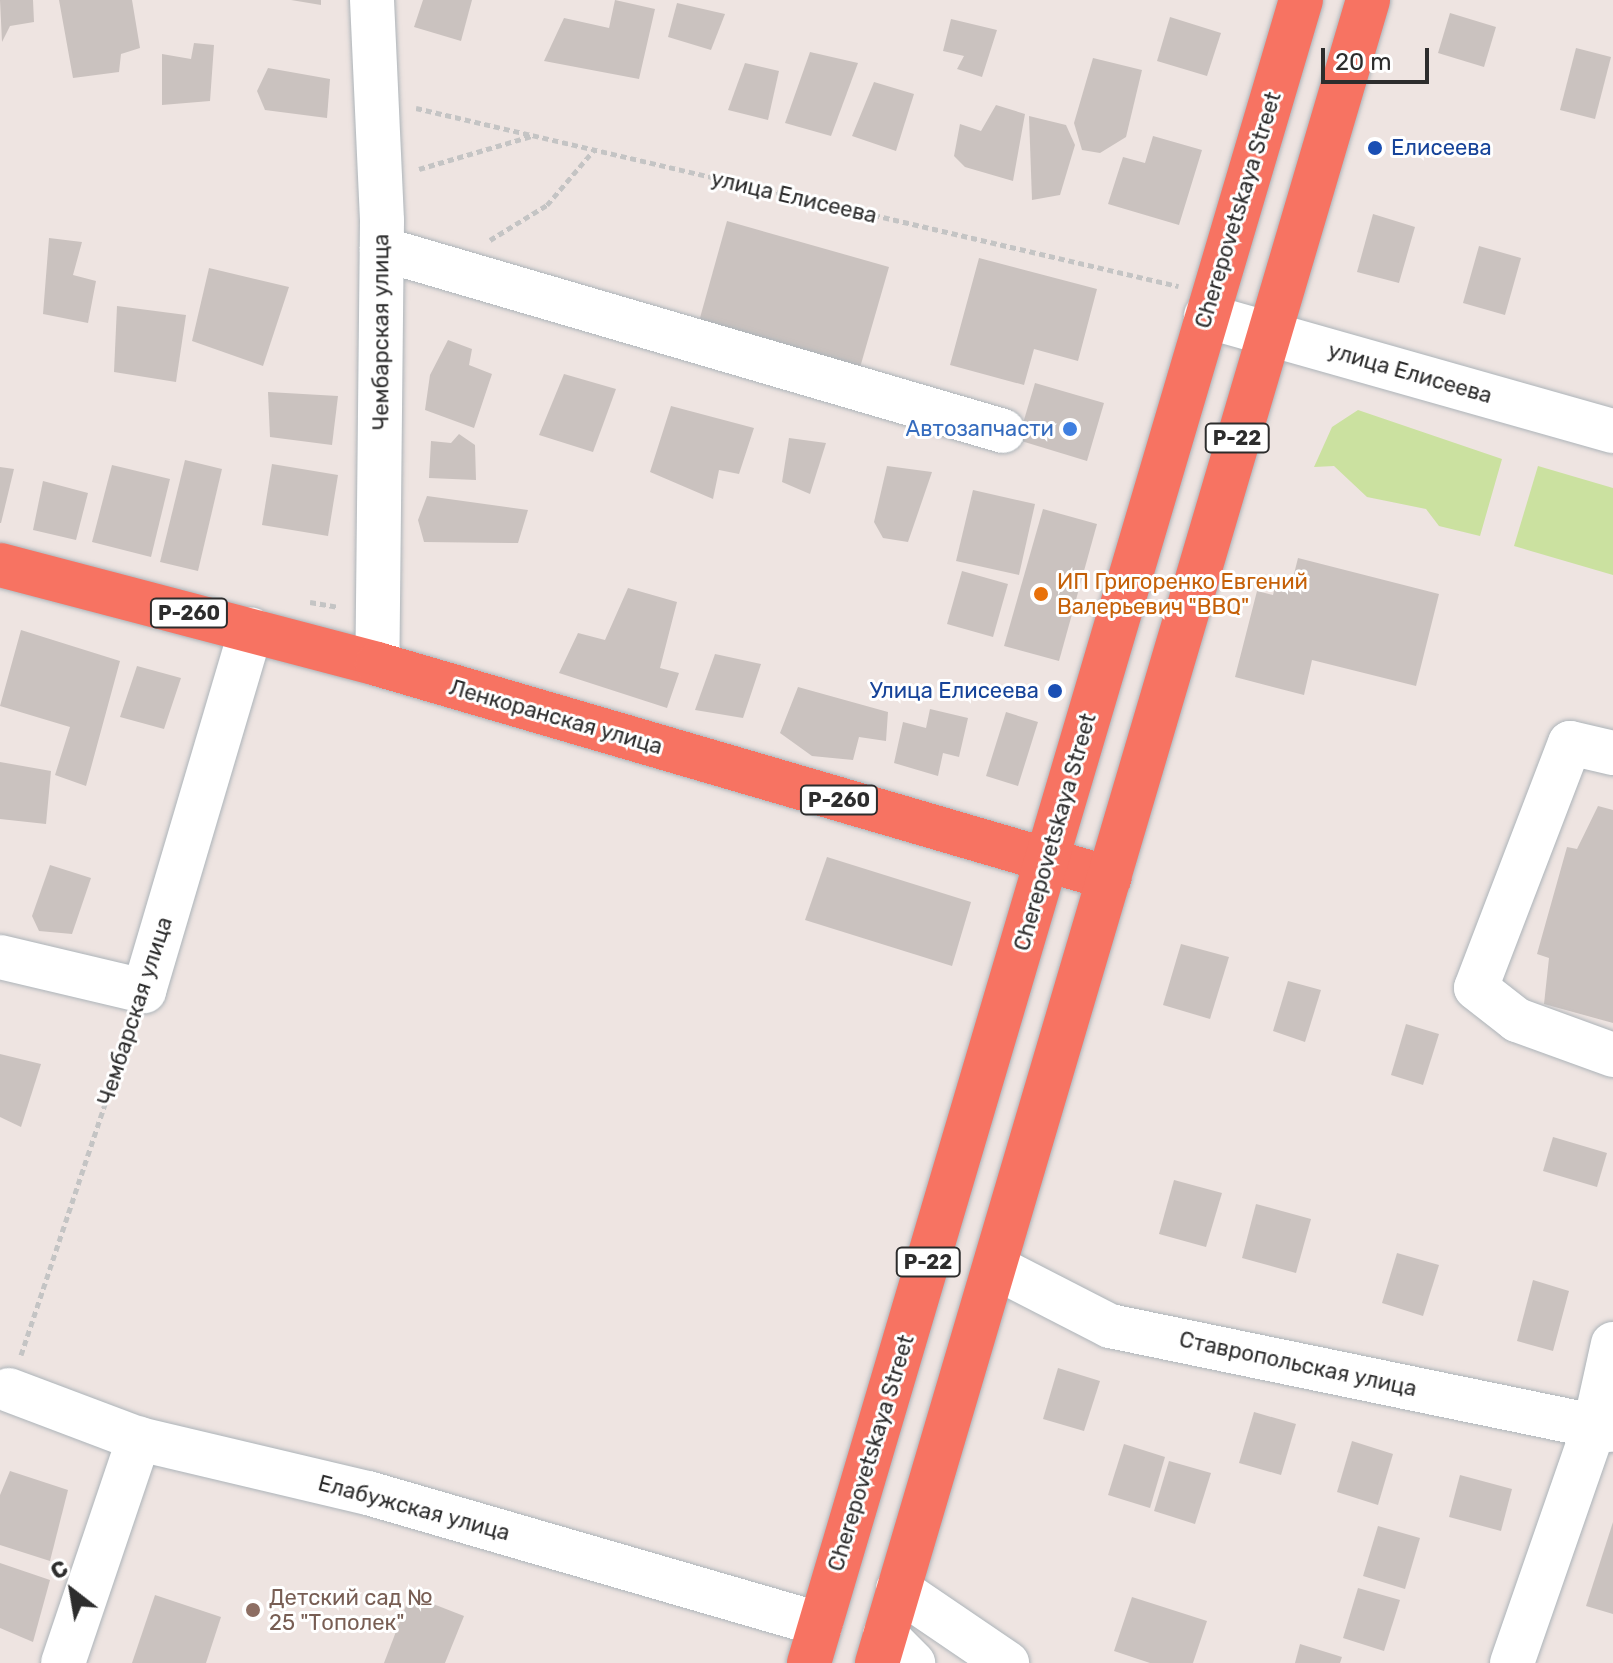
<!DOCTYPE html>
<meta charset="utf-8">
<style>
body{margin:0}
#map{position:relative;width:1613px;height:1663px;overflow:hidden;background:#eee4e1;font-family:Rubik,sans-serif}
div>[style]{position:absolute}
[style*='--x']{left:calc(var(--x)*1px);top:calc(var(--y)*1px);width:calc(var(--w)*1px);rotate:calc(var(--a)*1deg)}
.green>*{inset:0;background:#cbe1a0}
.building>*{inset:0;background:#cac2bf}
.path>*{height:5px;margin-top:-2.5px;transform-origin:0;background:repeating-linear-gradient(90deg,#c4c4c4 0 6px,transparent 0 10px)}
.roads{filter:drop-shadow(0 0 2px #adb4b9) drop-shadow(0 0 2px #adb4b9)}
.minor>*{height:44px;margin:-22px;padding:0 22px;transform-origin:22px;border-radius:22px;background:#fff}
.highway>*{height:44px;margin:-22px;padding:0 22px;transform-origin:22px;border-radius:22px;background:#f77362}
.dots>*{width:22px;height:22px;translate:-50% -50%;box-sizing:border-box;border:4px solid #fff;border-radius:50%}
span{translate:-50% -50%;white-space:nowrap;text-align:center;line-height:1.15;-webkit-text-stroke:6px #fff;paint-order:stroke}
.shield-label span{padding:2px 6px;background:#fff;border:2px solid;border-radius:6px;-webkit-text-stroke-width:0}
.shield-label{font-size:20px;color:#2d2d2d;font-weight:700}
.transit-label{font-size:22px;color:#164399}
.left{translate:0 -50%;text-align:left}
.right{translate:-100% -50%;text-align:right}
.street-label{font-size:22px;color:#2d2d2d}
.shop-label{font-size:22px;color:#366cbe}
.food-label{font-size:22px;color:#c56008}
.education-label{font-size:22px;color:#785e54}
.north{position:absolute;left:32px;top:1551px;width:80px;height:80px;-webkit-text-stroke:6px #fff;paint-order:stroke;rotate:329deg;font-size:22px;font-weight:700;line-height:32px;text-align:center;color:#2d2d2d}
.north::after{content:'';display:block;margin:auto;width:28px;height:36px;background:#2d2d2d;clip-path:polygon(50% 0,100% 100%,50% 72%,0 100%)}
.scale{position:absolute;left:1321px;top:48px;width:108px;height:36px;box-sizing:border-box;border:4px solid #2d2d2d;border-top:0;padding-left:10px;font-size:24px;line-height:28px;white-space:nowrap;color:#2d2d2d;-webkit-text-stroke:6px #fff;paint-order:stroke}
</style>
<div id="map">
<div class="green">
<div style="clip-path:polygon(1358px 410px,1502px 459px,1480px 536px,1439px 526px,1426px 509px,1367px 497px,1334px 466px,1314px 467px,1332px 427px)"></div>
<div style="clip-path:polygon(1538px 466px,1613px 488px,1613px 575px,1514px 546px)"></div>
</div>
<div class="building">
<div style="clip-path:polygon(0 0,33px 0,34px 22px,10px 26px,2px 42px)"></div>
<div style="clip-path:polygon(59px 0,132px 0,140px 48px,121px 54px,119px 72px,73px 78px)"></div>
<div style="clip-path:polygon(291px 0,321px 0,321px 5px)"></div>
<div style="clip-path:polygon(423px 0,472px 0,461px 41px,414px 27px)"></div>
<div style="clip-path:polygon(615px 0,655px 9px,639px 79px,544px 61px,564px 18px,609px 28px)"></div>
<div style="clip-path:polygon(677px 3px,725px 14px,711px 50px,668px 37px)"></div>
<div style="clip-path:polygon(1450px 13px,1496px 27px,1484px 67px,1438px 53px)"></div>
<div style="clip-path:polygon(1170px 17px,1221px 33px,1207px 76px,1157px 61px)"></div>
<div style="clip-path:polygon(951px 19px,997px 30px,982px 77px,957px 69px,964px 56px,943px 51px)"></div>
<div style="clip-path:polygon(194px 43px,214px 45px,210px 101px,162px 105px,162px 54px,191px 59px)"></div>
<div style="clip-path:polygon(1576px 48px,1611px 57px,1595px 119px,1560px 110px)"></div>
<div style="clip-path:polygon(810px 52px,858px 63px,831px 136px,785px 123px)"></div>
<div style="clip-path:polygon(1093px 58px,1142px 70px,1126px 137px,1100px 153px,1082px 150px,1074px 123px)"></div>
<div style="clip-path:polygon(745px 63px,779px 71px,768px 120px,728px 110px)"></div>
<div style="clip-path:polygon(268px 68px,330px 79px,327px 118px,265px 110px,257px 91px)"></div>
<div style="clip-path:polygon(874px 82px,914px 94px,896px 151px,852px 136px)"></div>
<div style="clip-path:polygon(996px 105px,1025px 114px,1013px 181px,965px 167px,954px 156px,960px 124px,981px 131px)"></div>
<div style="clip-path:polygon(1029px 116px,1066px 125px,1075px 145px,1060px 195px,1032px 200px)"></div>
<div style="clip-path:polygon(1153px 136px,1202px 150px,1179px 225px,1108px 204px,1123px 157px,1145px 163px)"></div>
<div style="clip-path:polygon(1373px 214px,1415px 227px,1399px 283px,1357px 272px)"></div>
<div style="clip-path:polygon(727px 221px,889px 267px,859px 371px,698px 325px)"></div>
<div style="clip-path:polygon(49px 238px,82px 242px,73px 275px,96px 281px,88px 323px,43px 314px)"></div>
<div style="clip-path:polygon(1479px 246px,1521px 258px,1505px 315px,1463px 303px)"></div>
<div style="clip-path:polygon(979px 258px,1097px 289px,1078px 361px,1034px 349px,1024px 385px,950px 365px)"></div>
<div style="clip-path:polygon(209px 268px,289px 287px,263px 366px,192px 341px)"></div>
<div style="clip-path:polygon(117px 306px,186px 315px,176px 382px,114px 372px)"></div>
<div style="clip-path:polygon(448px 340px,472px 349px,469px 365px,492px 374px,474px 428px,425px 410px,430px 375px)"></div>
<div style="clip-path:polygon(564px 374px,616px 389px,593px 452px,539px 435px)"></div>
<div style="clip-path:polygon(1035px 383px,1104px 403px,1087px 461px,1018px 440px)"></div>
<div style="clip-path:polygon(268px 392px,338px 396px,332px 445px,270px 437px)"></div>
<div style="clip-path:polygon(671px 406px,754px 428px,739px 474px,719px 470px,713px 499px,650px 472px)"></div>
<div style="clip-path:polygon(459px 434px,475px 445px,476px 480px,429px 478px,431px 441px,451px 443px)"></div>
<div style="clip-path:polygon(789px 438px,826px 443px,810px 494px,782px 482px)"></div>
<div style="clip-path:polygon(185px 460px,222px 469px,198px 571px,160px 562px)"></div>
<div style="clip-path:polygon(272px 464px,338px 475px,328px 536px,262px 525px)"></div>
<div style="clip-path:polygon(112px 465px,170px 479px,151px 557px,92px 542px)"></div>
<div style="clip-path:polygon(887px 466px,932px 472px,908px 542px,883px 538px,874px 522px)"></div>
<div style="clip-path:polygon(0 467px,14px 469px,1px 523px,0 523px)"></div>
<div style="clip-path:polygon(43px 481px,88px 493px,76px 540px,33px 530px)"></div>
<div style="clip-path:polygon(973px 490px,1035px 504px,1019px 575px,956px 561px)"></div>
<div style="clip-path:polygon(427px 496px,528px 510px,518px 543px,424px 542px,418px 520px)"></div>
<div style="clip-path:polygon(1043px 509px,1097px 524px,1059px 661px,1004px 646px)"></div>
<div style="clip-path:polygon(1298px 558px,1439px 594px,1416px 686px,1312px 660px,1304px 695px,1235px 677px,1257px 591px,1273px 595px,1278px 574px,1293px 578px)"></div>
<div style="clip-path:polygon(962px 571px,1008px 584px,993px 637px,947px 624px)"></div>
<div style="clip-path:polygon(628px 588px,677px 602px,660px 668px,679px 673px,667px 708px,559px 673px,578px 633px,605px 640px)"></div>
<div style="clip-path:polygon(21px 630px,120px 661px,86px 786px,55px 775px,70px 727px,0 706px)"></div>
<div style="clip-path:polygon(715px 654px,761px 664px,743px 718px,695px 710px)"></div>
<div style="clip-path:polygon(137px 666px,181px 678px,164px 729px,120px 717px)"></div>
<div style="clip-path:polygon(798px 687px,888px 712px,886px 741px,859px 737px,853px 760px,812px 756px,780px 733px)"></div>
<div style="clip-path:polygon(930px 709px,968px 718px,959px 757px,943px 753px,938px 776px,894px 763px,903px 722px,926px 728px)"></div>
<div style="clip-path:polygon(1006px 712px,1038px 722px,1018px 786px,986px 776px)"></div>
<div style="clip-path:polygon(0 762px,51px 771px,46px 824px,0 819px)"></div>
<div style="clip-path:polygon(1598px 806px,1613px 810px,1613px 1023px,1544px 1004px,1549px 958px,1537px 954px,1567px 847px,1577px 849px)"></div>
<div style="clip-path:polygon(827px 857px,971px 902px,952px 966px,805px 920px)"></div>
<div style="clip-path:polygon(50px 865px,91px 878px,72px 934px,39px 931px,32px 916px)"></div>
<div style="clip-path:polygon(1181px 944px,1229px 957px,1210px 1019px,1163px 1005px)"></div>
<div style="clip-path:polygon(1288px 981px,1321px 990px,1305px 1042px,1273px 1031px)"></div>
<div style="clip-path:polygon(1406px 1024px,1439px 1034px,1423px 1085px,1391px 1075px)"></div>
<div style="clip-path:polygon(0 1054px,41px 1064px,21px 1127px,0 1117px)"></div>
<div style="clip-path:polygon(1553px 1137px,1607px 1153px,1597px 1187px,1543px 1171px)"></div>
<div style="clip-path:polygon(1174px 1180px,1222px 1193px,1206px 1247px,1159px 1234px)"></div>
<div style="clip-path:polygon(1256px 1204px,1311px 1219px,1296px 1273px,1242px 1258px)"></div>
<div style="clip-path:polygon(1397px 1253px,1439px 1265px,1423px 1316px,1382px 1303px)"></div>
<div style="clip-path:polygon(1533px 1280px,1569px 1291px,1553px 1351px,1517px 1341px)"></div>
<div style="clip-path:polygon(1058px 1368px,1100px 1381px,1084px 1431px,1043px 1419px)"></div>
<div style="clip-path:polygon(1254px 1412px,1296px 1424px,1281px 1475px,1239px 1463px)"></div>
<div style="clip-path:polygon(1352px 1441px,1393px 1454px,1378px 1505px,1337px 1492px)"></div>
<div style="clip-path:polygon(1124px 1444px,1165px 1457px,1150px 1508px,1108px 1495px)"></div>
<div style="clip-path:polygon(1169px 1461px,1211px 1473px,1195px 1524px,1154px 1511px)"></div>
<div style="clip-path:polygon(10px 1471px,68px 1490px,50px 1561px,0 1545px,0 1495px)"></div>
<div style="clip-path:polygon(1460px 1475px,1512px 1489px,1501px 1531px,1449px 1517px)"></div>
<div style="clip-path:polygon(1613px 1522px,1613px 1614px,1586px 1606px)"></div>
<div style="clip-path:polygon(1378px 1526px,1420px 1538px,1405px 1589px,1363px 1576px)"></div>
<div style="clip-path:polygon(0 1563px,50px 1580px,33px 1642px,0 1628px)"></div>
<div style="clip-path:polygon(1358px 1588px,1400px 1600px,1384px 1651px,1343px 1638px)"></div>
<div style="clip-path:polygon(155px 1595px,221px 1617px,206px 1663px,132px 1663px)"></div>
<div style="clip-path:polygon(410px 1595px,464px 1616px,445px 1663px,384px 1663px)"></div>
<div style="clip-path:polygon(1132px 1597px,1207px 1621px,1193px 1663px,1150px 1663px,1114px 1651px)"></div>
<div style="clip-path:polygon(1300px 1644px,1342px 1657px,1340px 1663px,1295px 1663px)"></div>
</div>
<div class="path">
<div style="--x:416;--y:108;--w:783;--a:13.15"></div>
<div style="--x:419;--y:169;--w:118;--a:-16.3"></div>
<div style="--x:490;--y:240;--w:67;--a:-31.6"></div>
<div style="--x:547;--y:205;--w:72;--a:-49.5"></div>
<div style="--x:310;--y:602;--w:29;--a:10"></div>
<div style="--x:21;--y:1355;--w:346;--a:-71.5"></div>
</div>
<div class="roads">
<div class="minor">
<div style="--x:372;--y:0;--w:221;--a:87.4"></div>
<div style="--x:382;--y:221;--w:443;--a:90.6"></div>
<div style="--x:382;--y:249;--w:647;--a:16.33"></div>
<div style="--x:1206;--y:316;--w:423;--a:15.8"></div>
<div style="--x:1613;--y:753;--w:44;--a:-166.9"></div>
<div style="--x:1570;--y:743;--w:262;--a:111"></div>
<div style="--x:1476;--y:988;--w:52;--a:38"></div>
<div style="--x:1517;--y:1020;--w:102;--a:20"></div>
<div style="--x:0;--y:957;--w:148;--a:13.3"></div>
<div style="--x:144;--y:991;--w:377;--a:-73.5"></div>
<div style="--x:995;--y:1267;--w:129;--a:27.2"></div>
<div style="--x:1110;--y:1326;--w:514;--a:11.68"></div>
<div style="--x:9;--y:1390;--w:139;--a:20.7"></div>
<div style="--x:139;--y:1439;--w:235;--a:13.3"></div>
<div style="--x:368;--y:1493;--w:471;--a:16.2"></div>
<div style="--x:898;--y:1589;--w:132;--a:34.2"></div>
<div style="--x:885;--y:1635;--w:40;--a:45"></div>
<div style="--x:63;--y:1663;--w:237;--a:-71.3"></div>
<div style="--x:1512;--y:1663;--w:252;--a:-70.8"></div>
<div style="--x:1595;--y:1425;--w:83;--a:-77.5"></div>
</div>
<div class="highway">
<div style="--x:0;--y:565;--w:390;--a:14.7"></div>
<div style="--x:377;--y:664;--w:763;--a:16.3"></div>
<div style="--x:809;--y:1663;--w:1734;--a:-73.52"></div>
<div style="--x:877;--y:1663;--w:1734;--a:-73.55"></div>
</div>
</div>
<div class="dots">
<div style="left:1375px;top:148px;background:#1a4fb4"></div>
<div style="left:1070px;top:429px;background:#3f7fe0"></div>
<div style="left:1041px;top:594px;background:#e8710a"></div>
<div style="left:1055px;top:691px;background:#1a4fb4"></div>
<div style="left:253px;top:1610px;background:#8d6e63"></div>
</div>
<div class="shield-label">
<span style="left:1237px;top:438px">Р-22</span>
<span style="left:189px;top:613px">Р-260</span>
<span style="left:839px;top:800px">Р-260</span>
<span style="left:928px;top:1262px">Р-22</span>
</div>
<div class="transit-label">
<span class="left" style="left:1391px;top:148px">Елисеева</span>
<span class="right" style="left:1039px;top:691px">Улица Елисеева</span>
</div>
<div class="street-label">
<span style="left:794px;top:197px;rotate:13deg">улица Елисеева</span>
<span style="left:1238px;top:210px;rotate:-73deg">Cherepovetskaya Street</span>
<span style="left:381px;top:332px;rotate:-90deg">Чембарская улица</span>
<span style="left:1410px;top:373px;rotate:16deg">улица Елисеева</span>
<span style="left:556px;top:717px;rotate:16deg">Ленкоранская улица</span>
<span style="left:1055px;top:832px;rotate:-74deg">Cherepovetskaya Street</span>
<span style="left:135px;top:1011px;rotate:-72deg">Чембарская улица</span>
<span style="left:1298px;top:1364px;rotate:12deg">Ставропольская улица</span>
<span style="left:871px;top:1453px;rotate:-73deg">Cherepovetskaya Street</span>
<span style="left:414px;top:1508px;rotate:15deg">Елабужская улица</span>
</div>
<div class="shop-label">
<span class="right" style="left:1054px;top:429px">Автозапчасти</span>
</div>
<div class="food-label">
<span class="left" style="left:1057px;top:594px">ИП Григоренко Евгений<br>Валерьевич "BBQ"</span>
</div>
<div class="education-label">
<span class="left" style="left:269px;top:1610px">Детский сад №<br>25 "Тополек"</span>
</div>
<div class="north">С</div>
<div class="scale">20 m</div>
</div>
